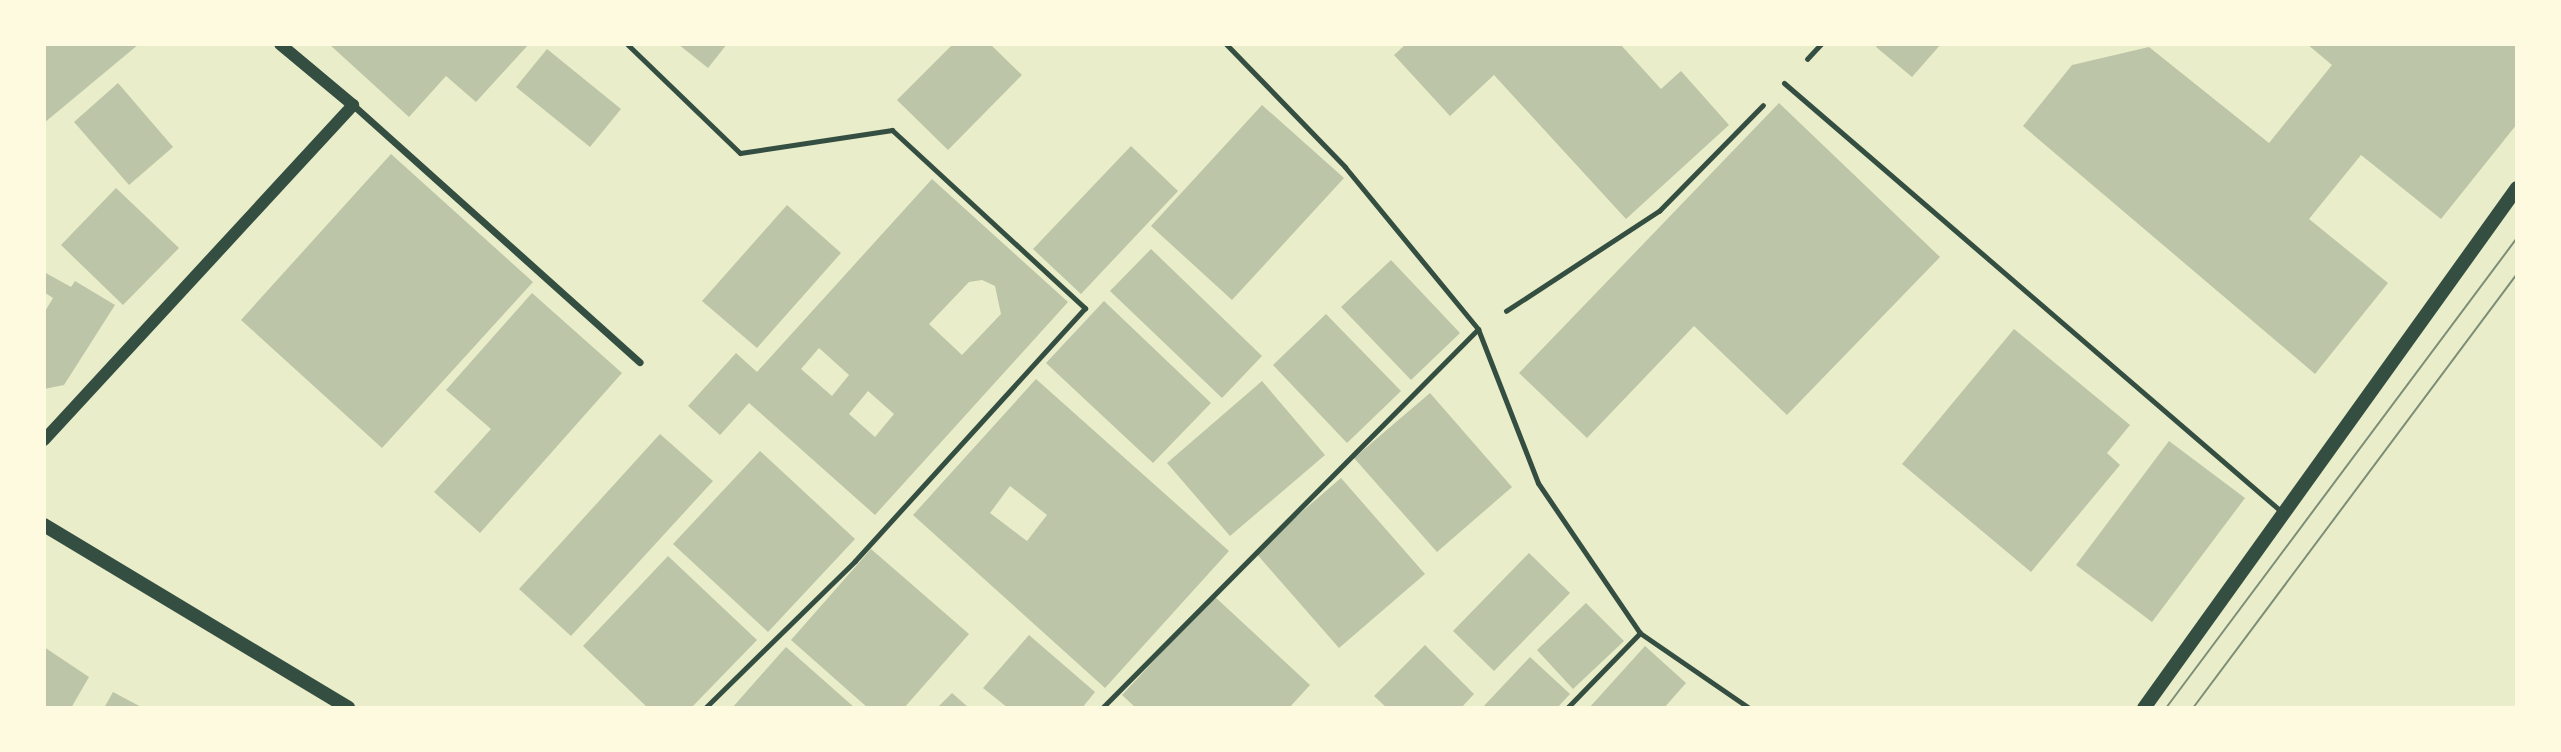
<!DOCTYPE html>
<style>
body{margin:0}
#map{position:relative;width:2561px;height:752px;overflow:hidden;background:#e9edc9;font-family:Helvetica,sans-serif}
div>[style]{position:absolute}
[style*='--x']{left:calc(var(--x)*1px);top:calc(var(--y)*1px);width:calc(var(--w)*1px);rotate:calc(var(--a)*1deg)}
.building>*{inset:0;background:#bcc5a7}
.path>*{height:4.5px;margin:-2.25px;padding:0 2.25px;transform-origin:2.25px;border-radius:2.25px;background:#344e41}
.service>*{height:5px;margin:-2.5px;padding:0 2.5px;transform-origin:2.5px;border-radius:2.5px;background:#344e41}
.minor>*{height:7px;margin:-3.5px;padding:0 3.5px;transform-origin:3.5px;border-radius:3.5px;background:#344e41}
.tertiary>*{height:12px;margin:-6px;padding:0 6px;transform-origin:6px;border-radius:6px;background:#344e41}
.secondary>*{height:14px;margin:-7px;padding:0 7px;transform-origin:7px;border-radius:7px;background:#344e41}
.tram>*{height:2px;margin:-1px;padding:0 1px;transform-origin:1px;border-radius:1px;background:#7c8e77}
span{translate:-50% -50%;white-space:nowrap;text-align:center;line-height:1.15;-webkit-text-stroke:5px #fefae0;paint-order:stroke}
.frame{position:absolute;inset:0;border:46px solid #fefae0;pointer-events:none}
</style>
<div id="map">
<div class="building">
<div style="clip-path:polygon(44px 44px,139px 44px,44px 123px)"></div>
<div style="clip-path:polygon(329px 44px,529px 44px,476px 102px,446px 76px,409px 117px)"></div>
<div style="clip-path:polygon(678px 44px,727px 44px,708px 68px)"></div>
<div style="clip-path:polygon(953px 44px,990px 44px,1022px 75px,948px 150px,897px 100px)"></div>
<div style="clip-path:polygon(1406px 44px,1620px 44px,1661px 89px,1681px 71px,1729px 125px,1626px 219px,1494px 75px,1450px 116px,1394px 55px)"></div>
<div style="clip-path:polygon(1879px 44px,1941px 44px,1912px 77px,1876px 47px)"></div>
<div style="clip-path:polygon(2307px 44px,2517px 44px,2517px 124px,2441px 219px,2361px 155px,2309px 219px,2388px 283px,2315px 374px,2023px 126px,2072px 65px,2149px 47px,2269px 143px,2332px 65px)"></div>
<div style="clip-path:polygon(547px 49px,621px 109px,590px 147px,516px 87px)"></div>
<div style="clip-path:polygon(118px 83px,173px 147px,129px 185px,74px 122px)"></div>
<div style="clip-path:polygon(1779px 103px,1940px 257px,1787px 415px,1694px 326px,1587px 438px,1519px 373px)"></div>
<div style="clip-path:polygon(1262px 105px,1344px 178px,1232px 300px,1151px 226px)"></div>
<div style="clip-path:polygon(1131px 146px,1178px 191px,1081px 294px,1033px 249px)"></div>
<div style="clip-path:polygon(391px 154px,533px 282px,382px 448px,241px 320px)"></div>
<div style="clip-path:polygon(evenodd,932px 179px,1068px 302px,875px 515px,749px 403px,720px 435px,688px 406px,736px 353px,757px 372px,932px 179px,982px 280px,995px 286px,1001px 314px,962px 355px,929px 324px,969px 282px,982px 280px,932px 179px,819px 348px,849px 375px,832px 396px,801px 369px,819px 348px,932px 179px,868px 391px,894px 414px,875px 437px,849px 414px,868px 391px)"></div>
<div style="clip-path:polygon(116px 188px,179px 248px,123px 305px,61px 245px)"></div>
<div style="clip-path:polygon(787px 205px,841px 253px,757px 348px,702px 301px)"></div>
<div style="clip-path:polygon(1151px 249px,1262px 356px,1222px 398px,1110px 291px)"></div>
<div style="clip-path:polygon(1391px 260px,1460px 333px,1411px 380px,1341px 307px)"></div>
<div style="clip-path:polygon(44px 272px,71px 287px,75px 281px,115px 305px,64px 385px,44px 389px,44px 313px,53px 298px,44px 292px)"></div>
<div style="clip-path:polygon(532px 293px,622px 373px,480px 533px,434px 492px,491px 429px,446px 390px)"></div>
<div style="clip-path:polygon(1104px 301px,1211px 403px,1153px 463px,1046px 363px)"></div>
<div style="clip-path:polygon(1326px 314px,1401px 391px,1347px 443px,1273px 365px)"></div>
<div style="clip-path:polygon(2014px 329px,2130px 425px,2107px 453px,2120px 465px,2031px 572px,1902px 464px)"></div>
<div style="clip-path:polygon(evenodd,1036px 379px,1229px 551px,1105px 688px,913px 515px,1036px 379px,1010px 486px,1047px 515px,1027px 541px,990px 513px,1010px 486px)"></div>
<div style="clip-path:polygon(1262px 381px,1325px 455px,1230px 536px,1167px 463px)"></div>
<div style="clip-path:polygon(1430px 393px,1512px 487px,1437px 552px,1354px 458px)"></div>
<div style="clip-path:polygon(660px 434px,713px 481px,571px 636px,519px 589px)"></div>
<div style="clip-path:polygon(2169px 441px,2245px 498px,2152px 622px,2076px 565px)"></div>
<div style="clip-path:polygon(760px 451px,855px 539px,768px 632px,673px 544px)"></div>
<div style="clip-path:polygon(1341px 478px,1425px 574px,1339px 648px,1255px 552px)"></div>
<div style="clip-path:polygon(871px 549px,969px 634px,904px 708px,868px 708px,791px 640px)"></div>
<div style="clip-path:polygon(1529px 553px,1570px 593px,1494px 671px,1453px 631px)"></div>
<div style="clip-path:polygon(668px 556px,757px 640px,691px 708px,648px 708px,583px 646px)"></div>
<div style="clip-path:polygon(1214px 596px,1310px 685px,1289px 708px,1136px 708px,1122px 695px)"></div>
<div style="clip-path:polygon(1586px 603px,1624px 641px,1573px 689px,1537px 650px)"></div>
<div style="clip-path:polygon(1029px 635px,1095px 692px,1082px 708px,1008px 708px,983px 688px)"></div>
<div style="clip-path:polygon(1425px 645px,1474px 694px,1461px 708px,1387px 708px,1374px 696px)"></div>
<div style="clip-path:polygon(1645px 646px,1686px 683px,1664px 708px,1589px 708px)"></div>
<div style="clip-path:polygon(44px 647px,89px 677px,71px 708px,44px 708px)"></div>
<div style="clip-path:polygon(786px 647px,855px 708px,732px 708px)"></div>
<div style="clip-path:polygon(1530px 657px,1570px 694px,1557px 708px,1482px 708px)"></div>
<div style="clip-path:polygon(113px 692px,143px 708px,104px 708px)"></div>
<div style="clip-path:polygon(952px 693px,969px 708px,937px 708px)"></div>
</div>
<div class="path">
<div style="--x:1807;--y:59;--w:21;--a:-47"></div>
<div style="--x:1506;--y:311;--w:183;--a:-33.2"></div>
<div style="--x:1659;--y:211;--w:148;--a:-45.5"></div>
</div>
<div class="service">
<div style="--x:627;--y:44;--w:157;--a:44"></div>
<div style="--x:740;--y:153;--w:154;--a:-8.6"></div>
<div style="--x:892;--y:130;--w:263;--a:42.7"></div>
<div style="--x:1085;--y:308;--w:342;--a:132.3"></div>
<div style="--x:855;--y:561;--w:210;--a:135.6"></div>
<div style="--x:1226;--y:44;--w:171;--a:45.9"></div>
<div style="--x:1345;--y:167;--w:210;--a:50.6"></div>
<div style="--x:1478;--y:329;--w:165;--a:68.7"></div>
<div style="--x:1538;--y:483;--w:181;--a:55.8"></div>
<div style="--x:1640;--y:633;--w:132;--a:34.5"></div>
<div style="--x:1784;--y:83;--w:659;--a:40.75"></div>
<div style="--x:1102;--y:708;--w:534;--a:-45.23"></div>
<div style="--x:1567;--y:708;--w:105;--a:-45.8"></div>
</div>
<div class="minor">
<div style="--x:353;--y:105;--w:385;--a:41.9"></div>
</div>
<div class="tertiary">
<div style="--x:44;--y:440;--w:456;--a:-47.3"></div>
<div style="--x:353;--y:105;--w:95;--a:-140.1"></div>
</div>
<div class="secondary">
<div style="--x:44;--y:525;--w:355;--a:31"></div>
<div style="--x:2144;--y:708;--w:640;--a:-54.35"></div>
</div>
<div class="tram">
<div style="--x:2166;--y:708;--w:587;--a:-53.25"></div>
<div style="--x:2193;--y:708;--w:542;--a:-53.26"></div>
</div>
<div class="frame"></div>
</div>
